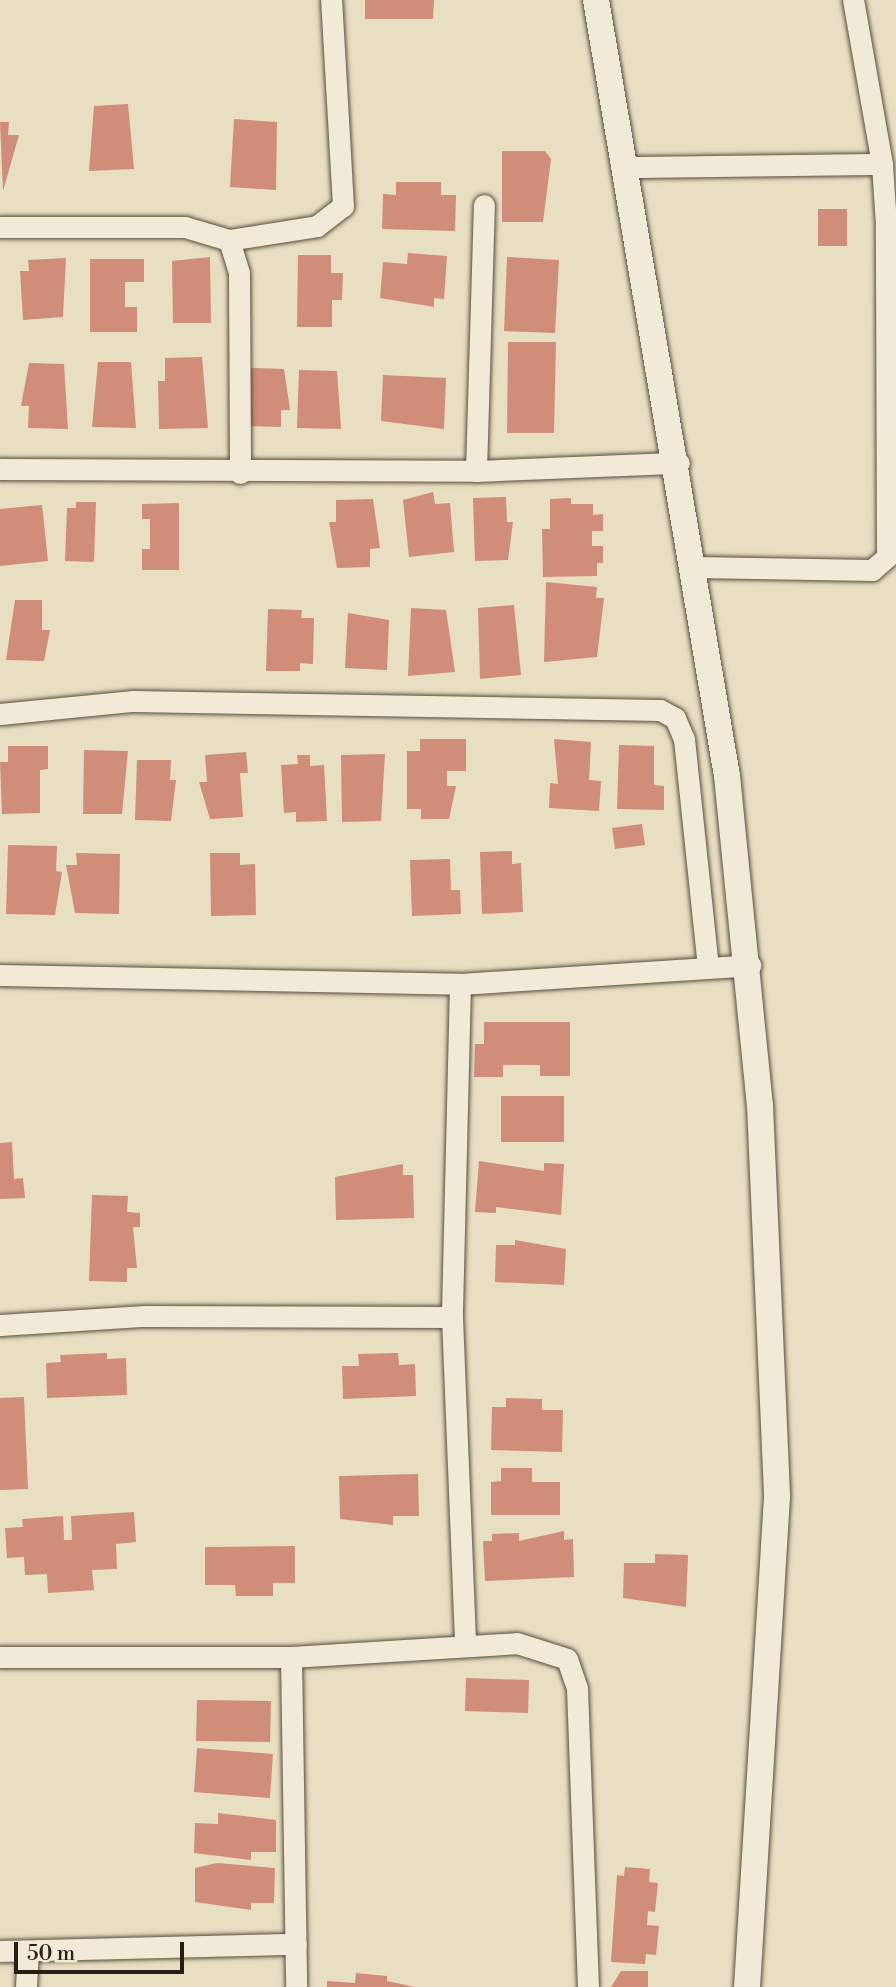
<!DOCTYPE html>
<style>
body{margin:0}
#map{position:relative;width:896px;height:1987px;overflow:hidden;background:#e8dec1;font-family:"Libre Bodoni",serif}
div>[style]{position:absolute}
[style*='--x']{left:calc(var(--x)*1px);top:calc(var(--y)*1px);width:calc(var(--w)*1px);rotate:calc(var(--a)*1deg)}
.building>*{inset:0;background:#cf8d7a}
.roads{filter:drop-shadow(0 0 2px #564d3f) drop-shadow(0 0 2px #564d3f)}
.minor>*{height:21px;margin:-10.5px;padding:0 10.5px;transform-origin:10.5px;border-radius:10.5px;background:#f0ead7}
.tertiary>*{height:26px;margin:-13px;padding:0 13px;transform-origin:13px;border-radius:13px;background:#f0ead7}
span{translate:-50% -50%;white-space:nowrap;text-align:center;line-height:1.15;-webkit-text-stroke:5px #f0ead7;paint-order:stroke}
.scale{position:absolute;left:14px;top:1942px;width:170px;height:32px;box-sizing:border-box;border:4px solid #261d14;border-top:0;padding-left:9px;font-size:21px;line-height:24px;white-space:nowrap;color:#261d14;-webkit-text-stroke:5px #f0ead7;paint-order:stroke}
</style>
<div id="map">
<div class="building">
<div style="clip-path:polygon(365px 0,434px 0,433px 19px,365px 19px)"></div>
<div style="clip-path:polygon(128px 104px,134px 169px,89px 171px,94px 106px)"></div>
<div style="clip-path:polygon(234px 119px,277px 122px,276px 190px,230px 187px)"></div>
<div style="clip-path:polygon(0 122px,9px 122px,8px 135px,19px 135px,3px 191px)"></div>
<div style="clip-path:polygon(502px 151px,545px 151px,551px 159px,543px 222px,502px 222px)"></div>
<div style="clip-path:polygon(396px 182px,441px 182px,441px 195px,456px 195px,455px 231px,382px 229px,383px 194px,396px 195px)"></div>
<div style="clip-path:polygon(818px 209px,847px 209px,847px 246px,818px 246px)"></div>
<div style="clip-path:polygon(408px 253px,447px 256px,444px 299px,434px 298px,434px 307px,380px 298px,383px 262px,407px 264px)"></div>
<div style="clip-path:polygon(298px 255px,331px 255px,331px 273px,343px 273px,342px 300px,332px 300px,332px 327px,297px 327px)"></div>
<div style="clip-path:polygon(210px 257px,211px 323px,173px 323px,172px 261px)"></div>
<div style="clip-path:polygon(507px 257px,559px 260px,555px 333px,504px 331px)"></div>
<div style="clip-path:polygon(66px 258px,63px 317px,23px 320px,20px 271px,29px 271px,28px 260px)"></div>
<div style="clip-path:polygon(90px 259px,144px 259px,144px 282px,125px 282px,125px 307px,137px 307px,137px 332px,90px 332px)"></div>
<div style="clip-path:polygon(508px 342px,556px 342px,554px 433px,507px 433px)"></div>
<div style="clip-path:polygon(202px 357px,208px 428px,159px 429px,158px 381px,165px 381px,165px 358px)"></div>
<div style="clip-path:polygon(98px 362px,131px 362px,136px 428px,92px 427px)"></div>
<div style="clip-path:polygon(29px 363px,64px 364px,68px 429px,28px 428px,29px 406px,21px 406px)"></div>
<div style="clip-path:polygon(250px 368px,284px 369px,290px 410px,281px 410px,281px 427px,244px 426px)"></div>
<div style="clip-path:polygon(299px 370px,337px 371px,341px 429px,297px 428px)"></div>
<div style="clip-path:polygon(383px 375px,446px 378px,444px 429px,381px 421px)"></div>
<div style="clip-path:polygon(433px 492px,435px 504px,450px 503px,454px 552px,409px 557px,403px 500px)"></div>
<div style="clip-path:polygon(506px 497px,507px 522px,513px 522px,508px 560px,475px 561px,473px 498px)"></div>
<div style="clip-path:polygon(571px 498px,571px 504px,593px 504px,593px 515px,603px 514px,603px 531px,592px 531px,592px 546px,603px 546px,603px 563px,597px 563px,597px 576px,543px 577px,542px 529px,550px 529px,550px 499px)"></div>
<div style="clip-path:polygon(373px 499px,380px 548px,370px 549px,370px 567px,337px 568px,329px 522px,336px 522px,336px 500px)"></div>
<div style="clip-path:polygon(76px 502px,96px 502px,94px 562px,65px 561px,67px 508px,76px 508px)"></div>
<div style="clip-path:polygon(179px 503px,179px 570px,142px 570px,142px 549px,150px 549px,150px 519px,142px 519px,142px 504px)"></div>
<div style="clip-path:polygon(42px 505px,48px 561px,0 566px,0 509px)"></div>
<div style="clip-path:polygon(546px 582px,597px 587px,596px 598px,604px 598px,597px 657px,544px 662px)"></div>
<div style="clip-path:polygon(15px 600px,42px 600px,42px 630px,50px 630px,44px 661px,6px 660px)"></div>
<div style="clip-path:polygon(514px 605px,521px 675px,480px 679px,478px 608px)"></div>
<div style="clip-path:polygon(411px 608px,446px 610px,455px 672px,408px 676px)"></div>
<div style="clip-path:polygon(268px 609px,302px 610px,301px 618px,314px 618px,313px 664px,300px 663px,300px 671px,266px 671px)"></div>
<div style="clip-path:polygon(348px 613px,389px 620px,387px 670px,345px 668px)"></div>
<div style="clip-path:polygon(420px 739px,466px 739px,466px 771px,447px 771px,447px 786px,456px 786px,449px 819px,421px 819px,421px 809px,407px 809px,407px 751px,420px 751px)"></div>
<div style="clip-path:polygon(554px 739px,591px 742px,589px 780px,601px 781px,599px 811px,549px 808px,550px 783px,558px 784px)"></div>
<div style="clip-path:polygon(619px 745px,654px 746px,654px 785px,664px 786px,664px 810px,617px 809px)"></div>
<div style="clip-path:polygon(8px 746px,48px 746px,48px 769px,40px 770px,40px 813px,2px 814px,0 762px,8px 762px)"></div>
<div style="clip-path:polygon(84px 750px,128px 751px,122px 814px,83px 814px)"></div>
<div style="clip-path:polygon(246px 752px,248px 773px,240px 773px,243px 817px,210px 819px,199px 782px,207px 782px,205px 755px)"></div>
<div style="clip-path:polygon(385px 754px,381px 821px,342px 822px,341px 755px)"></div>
<div style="clip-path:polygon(297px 755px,310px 755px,310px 766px,324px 765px,327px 821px,296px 822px,296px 812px,284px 813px,281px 765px,298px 764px)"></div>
<div style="clip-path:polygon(137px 760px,171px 760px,170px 780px,176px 780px,171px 821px,135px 820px)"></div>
<div style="clip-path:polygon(642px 824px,645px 845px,615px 849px,612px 828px)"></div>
<div style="clip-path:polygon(8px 845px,57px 846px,56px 871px,62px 872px,55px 915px,6px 914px)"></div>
<div style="clip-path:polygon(512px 851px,512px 864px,521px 863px,523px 912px,482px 914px,480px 852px)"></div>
<div style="clip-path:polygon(76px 853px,120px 854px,119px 914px,75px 913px,66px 865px,77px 865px)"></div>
<div style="clip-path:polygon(210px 853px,240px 853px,240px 865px,255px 864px,256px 915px,211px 916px)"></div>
<div style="clip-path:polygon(450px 859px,451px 890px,460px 890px,461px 914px,412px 916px,410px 860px)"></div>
<div style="clip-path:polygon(484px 1022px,570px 1022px,570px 1076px,540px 1076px,540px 1065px,503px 1065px,503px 1077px,474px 1077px,475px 1044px,484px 1044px)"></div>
<div style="clip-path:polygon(501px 1096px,564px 1096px,564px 1142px,501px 1142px)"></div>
<div style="clip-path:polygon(12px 1142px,14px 1179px,23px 1178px,25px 1198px,0 1199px,0 1143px)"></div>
<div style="clip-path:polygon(479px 1161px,544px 1171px,544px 1163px,564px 1164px,561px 1215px,496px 1207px,496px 1213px,475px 1212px)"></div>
<div style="clip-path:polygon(403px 1164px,403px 1175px,413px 1175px,414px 1218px,336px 1220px,335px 1177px)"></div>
<div style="clip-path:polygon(92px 1195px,128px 1196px,127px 1212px,140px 1213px,140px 1227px,133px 1227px,137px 1268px,127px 1268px,127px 1282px,89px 1281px)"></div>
<div style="clip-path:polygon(515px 1240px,566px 1249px,564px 1285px,495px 1282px,496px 1245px,515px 1245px)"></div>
<div style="clip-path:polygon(107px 1353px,107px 1359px,126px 1358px,127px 1395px,47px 1398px,46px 1363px,61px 1362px,60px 1355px)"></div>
<div style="clip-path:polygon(398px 1353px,399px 1365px,415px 1364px,416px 1396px,343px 1399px,342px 1366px,359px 1366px,358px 1354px)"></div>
<div style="clip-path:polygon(24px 1397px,28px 1489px,0 1490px,0 1398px)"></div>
<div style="clip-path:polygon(506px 1398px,542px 1399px,542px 1410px,563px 1410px,562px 1452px,491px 1450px,492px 1407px,506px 1407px)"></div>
<div style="clip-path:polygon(501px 1468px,532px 1468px,532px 1482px,560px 1482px,560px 1515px,491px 1515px,491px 1482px,501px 1481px)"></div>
<div style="clip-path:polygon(418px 1474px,419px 1516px,393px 1516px,393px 1525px,340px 1519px,339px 1476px)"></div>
<div style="clip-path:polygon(134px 1512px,136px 1542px,116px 1544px,117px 1569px,92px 1570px,94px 1590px,48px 1593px,47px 1574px,25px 1575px,24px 1557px,7px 1558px,5px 1528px,23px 1527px,22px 1519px,63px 1516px,64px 1540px,72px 1540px,71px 1516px)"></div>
<div style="clip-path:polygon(564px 1531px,564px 1540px,573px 1539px,574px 1577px,485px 1581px,483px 1541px,492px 1541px,492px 1534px,519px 1533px,519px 1541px)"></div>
<div style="clip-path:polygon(295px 1546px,295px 1583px,273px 1583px,273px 1596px,236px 1596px,235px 1585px,205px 1585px,205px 1547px)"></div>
<div style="clip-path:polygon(655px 1554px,688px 1555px,686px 1607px,623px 1598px,624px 1563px,655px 1563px)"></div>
<div style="clip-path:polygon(466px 1678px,529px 1680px,528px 1713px,465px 1711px)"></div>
<div style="clip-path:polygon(197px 1700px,271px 1701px,270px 1742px,196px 1741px)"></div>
<div style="clip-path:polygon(197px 1748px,273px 1754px,270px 1798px,194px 1792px)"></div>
<div style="clip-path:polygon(218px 1813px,276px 1820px,276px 1852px,251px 1852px,251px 1860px,194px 1853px,195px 1823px,218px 1824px)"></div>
<div style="clip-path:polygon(217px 1863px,275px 1868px,274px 1903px,251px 1903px,251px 1910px,195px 1902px,195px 1868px)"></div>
<div style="clip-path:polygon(625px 1867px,650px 1869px,649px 1882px,658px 1883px,655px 1912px,648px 1911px,647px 1925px,659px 1926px,656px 1955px,646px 1954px,645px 1964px,611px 1962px,617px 1875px,624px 1876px)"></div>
<div style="clip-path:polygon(621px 1971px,648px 1971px,648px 1987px,611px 1987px)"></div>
<div style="clip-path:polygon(356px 1973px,387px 1976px,387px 1981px,415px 1987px,327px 1987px,327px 1981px,355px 1983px)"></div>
</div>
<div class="roads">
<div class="minor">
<div style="--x:627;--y:167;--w:255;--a:-0.7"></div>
<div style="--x:0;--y:227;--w:185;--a:0"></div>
<div style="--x:185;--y:227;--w:46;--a:16.5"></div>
<div style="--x:229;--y:240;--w:34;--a:73"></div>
<div style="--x:239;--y:273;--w:200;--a:89.7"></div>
<div style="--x:229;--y:240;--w:89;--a:-9"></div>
<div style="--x:317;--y:226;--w:33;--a:-38"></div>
<div style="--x:343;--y:206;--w:206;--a:-93.3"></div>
<div style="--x:0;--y:469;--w:476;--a:0.2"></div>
<div style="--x:476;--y:471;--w:203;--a:-2.3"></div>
<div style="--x:476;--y:471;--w:266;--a:-88.3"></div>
<div style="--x:695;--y:567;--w:177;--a:1"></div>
<div style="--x:872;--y:570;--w:20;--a:-41"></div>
<div style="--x:887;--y:557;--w:332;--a:-90.2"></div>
<div style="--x:886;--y:225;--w:61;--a:-93.8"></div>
<div style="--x:882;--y:164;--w:167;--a:-100"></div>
<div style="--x:0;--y:714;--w:134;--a:-5.6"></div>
<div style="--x:133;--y:701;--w:527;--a:0.98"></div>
<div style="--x:660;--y:710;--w:17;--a:28"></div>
<div style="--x:675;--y:718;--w:23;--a:67"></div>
<div style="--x:684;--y:739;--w:228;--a:84"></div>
<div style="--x:0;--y:975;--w:460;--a:1.1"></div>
<div style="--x:460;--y:984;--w:291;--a:-3.7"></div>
<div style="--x:460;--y:984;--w:333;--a:91.4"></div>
<div style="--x:452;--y:1317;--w:327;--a:87.7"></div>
<div style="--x:0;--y:1325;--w:145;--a:-3.6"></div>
<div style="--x:145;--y:1316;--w:307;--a:0.2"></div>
<div style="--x:0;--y:1657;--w:291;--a:0"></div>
<div style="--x:291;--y:1657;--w:226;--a:-3.5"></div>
<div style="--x:517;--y:1643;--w:52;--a:17.7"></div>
<div style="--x:567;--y:1659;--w:31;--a:71"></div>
<div style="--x:577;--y:1688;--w:299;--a:87.9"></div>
<div style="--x:291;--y:1657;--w:330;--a:89.1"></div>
<div style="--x:0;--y:1951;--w:296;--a:-1.4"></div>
<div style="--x:26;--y:1987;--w:35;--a:-87"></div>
</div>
<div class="tertiary">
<div style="--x:596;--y:0;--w:787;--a:80.42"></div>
<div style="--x:727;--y:776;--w:331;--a:84.3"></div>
<div style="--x:760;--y:1105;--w:392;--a:87.5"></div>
<div style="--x:777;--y:1497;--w:491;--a:93.5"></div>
</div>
</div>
<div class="scale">50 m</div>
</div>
